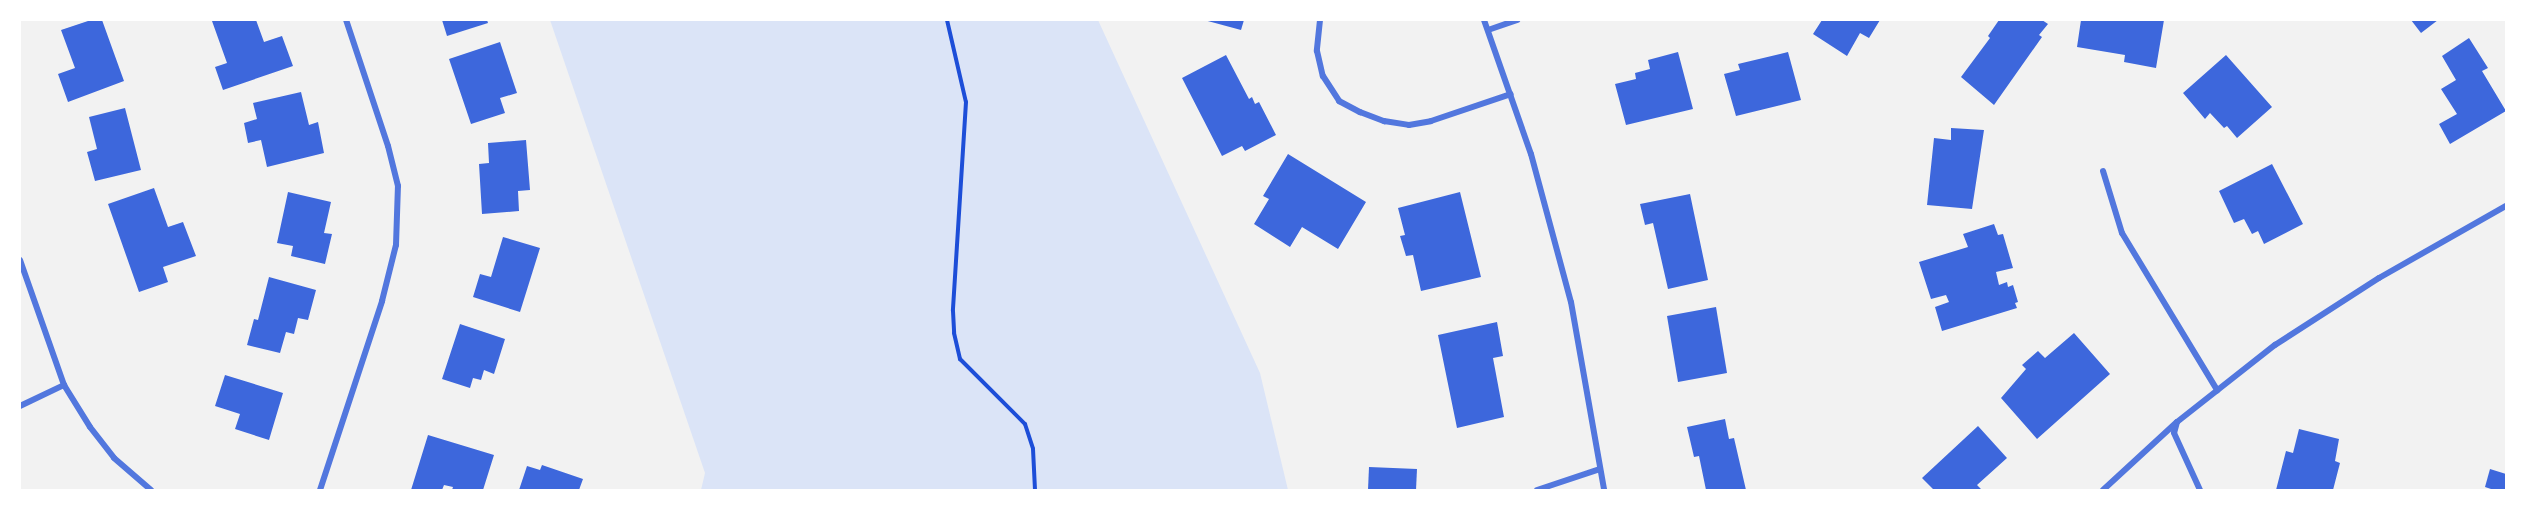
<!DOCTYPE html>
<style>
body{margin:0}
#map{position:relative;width:2526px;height:510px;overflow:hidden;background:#f2f2f2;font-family:"Noto Sans",sans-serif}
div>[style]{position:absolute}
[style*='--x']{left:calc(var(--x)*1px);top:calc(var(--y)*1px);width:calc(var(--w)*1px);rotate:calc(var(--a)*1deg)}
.green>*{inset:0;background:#dbe4f7}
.building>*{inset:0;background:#3d67dc}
.path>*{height:4px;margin:-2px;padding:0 2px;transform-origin:2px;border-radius:2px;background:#1d4ed8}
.minor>*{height:6px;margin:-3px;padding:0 3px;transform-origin:3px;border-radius:3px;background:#5277de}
span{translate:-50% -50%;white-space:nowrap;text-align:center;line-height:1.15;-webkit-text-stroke:4.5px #fff;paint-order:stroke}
.frame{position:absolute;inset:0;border:21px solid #fff;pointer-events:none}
</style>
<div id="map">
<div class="green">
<div style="clip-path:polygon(550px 20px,1098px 20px,1260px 373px,1288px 490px,701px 490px,705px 473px)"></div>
</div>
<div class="building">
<div style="clip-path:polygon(91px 20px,102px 20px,124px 81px,68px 102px,58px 74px,75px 68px,61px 30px)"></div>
<div style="clip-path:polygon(215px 20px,256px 20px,264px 42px,282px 36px,293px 66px,223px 90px,215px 67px,227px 63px,212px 21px)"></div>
<div style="clip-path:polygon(442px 20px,487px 20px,488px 23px,447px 36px)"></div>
<div style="clip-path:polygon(1204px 20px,1244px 20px,1241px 30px)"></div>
<div style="clip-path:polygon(1822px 20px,1880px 20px,1869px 38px,1860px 33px,1847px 56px,1813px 34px)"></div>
<div style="clip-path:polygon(1999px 20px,2042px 20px,2048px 24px,2039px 35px,2042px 37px,1994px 105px,1961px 77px,1990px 38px,1988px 36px)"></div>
<div style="clip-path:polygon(2081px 20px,2164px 20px,2156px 68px,2124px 62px,2125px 55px,2077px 47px)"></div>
<div style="clip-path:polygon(2411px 20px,2438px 20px,2421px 33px)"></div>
<div style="clip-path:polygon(2469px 38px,2488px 68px,2482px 71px,2506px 111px,2450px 144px,2439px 124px,2457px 114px,2441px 89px,2456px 80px,2442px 56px)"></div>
<div style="clip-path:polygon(500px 42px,517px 93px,500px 98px,505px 113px,471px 124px,449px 59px)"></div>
<div style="clip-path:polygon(1678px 52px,1693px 109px,1626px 125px,1615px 84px,1636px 79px,1635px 73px,1650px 69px,1648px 60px)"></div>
<div style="clip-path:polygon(1788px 52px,1801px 100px,1736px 116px,1724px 74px,1740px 70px,1738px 64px)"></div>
<div style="clip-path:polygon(1226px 55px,1249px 99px,1252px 97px,1255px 104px,1259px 102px,1276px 135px,1245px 151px,1242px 146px,1222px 156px,1182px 78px)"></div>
<div style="clip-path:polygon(2226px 55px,2272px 107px,2237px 138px,2227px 126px,2224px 128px,2210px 113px,2205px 119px,2183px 93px)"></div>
<div style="clip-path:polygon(301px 92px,309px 125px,318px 122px,324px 153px,267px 167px,261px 140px,248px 143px,244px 123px,257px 119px,253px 103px)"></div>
<div style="clip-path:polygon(125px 108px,141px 170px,95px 181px,87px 152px,97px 149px,89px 117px)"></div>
<div style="clip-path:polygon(1951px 128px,1984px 130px,1972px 209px,1927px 205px,1934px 138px,1951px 140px)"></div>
<div style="clip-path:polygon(526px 140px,530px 190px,518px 191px,519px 211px,482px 214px,479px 164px,489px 163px,488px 143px)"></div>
<div style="clip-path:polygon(1288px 154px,1366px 202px,1338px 249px,1302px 227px,1290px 247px,1254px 224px,1269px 199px,1263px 196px)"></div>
<div style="clip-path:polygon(2272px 164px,2303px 224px,2264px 244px,2258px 231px,2252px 234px,2244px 219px,2234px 223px,2219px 191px)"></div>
<div style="clip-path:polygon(154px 188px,168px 227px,183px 222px,196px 256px,163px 267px,168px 282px,139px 292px,108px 204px)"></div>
<div style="clip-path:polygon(288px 192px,331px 202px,324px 233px,332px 234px,325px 264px,291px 256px,293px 246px,277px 243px)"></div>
<div style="clip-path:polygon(1460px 192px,1481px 277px,1421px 291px,1413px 255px,1406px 256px,1400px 236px,1405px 235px,1398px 208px)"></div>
<div style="clip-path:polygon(1690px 194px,1708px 280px,1668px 289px,1653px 223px,1645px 225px,1640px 204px)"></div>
<div style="clip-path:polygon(1994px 224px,1998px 235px,2003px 234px,2013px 268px,1996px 272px,1999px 285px,2007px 282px,2008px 287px,2013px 285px,2018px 302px,2015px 303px,2017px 308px,1942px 331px,1935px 307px,1949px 302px,1946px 295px,1931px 299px,1919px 262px,1968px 247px,1963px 234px)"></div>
<div style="clip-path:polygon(503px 237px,540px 248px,520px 312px,473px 297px,480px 274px,491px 277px)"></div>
<div style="clip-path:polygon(269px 277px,316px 290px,308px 320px,298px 318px,294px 334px,286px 332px,280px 353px,247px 345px,254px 319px,258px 320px)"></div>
<div style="clip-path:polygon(1716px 307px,1727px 373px,1678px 382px,1667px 316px)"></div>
<div style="clip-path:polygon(1497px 322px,1503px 356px,1493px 358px,1504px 417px,1457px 428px,1438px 335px)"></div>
<div style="clip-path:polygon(460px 324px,505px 339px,494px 374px,484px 370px,481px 380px,473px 378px,470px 388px,442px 379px)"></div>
<div style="clip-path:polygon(2074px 333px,2110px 374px,2037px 439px,2001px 398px,2026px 369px,2022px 365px,2038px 351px,2045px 358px)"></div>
<div style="clip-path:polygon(225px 375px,283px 393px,269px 440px,235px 429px,240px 414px,215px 406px)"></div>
<div style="clip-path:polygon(1725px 419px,1729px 439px,1734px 438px,1746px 490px,1706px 490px,1699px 456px,1694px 457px,1687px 427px)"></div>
<div style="clip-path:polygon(1978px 426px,2007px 458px,1977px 485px,1982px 490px,1934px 490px,1922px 478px)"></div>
<div style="clip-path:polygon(2299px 429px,2339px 439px,2335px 461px,2340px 463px,2333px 490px,2276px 490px,2286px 451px,2293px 453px)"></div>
<div style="clip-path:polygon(428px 435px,494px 455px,483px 490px,452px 490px,453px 487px,444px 485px,442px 490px,411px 490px)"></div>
<div style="clip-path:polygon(542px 465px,583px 479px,579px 490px,519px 490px,527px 466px,540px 470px)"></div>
<div style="clip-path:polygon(1369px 467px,1417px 469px,1416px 490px,1368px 490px)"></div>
<div style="clip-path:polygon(2490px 469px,2506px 474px,2506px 490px,2494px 490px,2485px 487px)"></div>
</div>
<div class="path">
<div style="--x:947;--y:20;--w:84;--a:77"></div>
<div style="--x:966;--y:102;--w:209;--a:93.6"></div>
<div style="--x:953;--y:311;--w:22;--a:87"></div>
<div style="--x:954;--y:333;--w:27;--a:77"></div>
<div style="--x:960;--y:359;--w:92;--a:45"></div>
<div style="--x:1025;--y:424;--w:26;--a:72"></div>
<div style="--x:1033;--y:449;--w:41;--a:87.2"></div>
</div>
<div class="minor">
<div style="--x:1320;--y:20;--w:31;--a:96"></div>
<div style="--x:1317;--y:51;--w:26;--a:77"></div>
<div style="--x:1323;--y:76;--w:30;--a:57"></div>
<div style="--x:1339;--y:101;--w:24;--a:28"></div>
<div style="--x:1360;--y:112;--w:26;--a:21"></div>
<div style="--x:1384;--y:121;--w:25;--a:9"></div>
<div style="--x:1409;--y:125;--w:22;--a:-10"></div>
<div style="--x:1431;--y:121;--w:84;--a:-18.6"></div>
<div style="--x:1484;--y:20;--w:142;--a:70.7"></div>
<div style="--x:1531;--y:154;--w:153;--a:74.9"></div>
<div style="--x:1571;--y:302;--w:191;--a:80"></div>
<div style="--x:1488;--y:30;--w:31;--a:-19"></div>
<div style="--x:2103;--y:171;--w:65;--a:73"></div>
<div style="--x:2122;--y:233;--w:184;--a:58.8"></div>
<div style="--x:20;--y:260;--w:133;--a:70.6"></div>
<div style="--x:64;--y:385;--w:49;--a:58.2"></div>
<div style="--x:90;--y:427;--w:39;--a:52"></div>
<div style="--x:114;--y:458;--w:49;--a:40.9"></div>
<div style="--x:20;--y:406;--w:49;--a:-25.5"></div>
<div style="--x:2177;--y:422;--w:11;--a:105"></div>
<div style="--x:2174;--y:433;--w:63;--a:65.5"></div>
<div style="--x:320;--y:490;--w:199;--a:-71.8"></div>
<div style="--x:382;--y:301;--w:58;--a:-76"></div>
<div style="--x:396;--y:245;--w:59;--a:-88.1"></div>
<div style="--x:398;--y:186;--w:41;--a:-104"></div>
<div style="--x:388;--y:146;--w:133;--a:-108.4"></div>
<div style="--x:1537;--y:490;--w:66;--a:-18.4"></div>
<div style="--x:2103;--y:490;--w:100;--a:-42.6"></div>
<div style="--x:2177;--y:422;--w:125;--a:-38.2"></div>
<div style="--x:2275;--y:345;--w:124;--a:-32.8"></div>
<div style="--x:2379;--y:278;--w:146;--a:-29.6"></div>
</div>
<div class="frame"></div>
</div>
